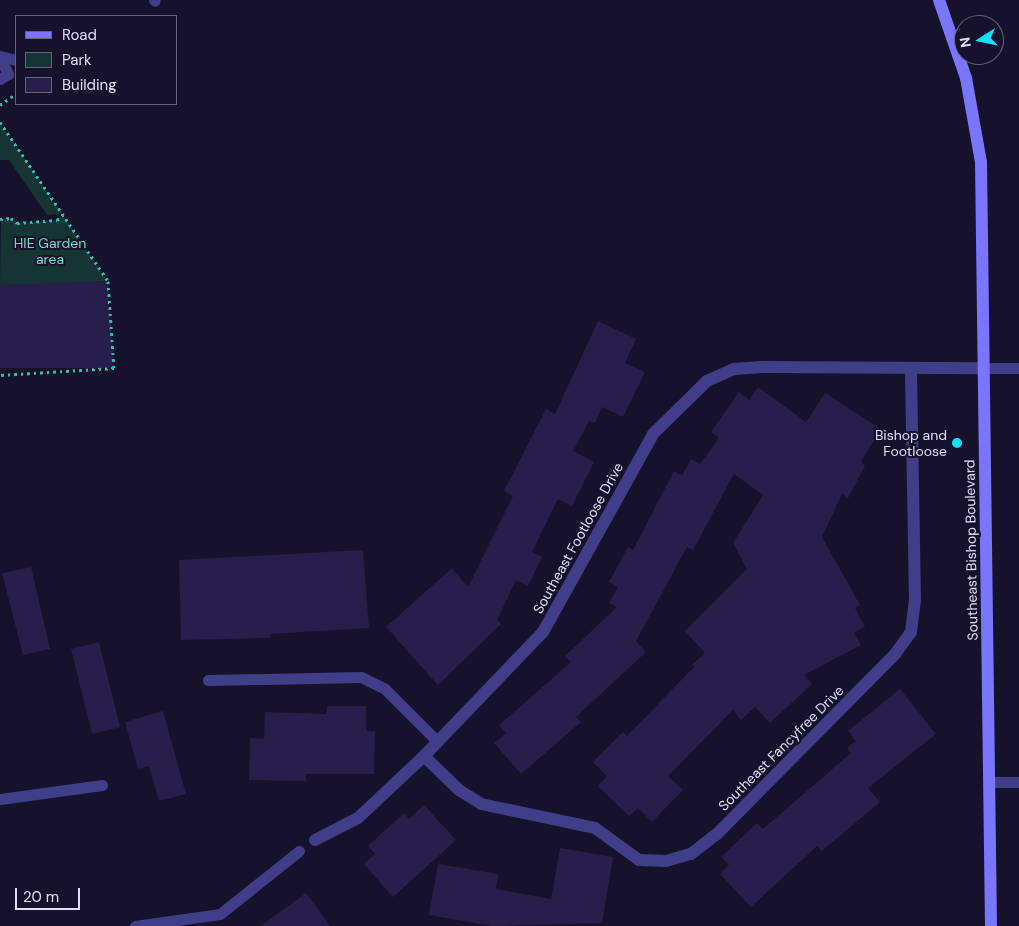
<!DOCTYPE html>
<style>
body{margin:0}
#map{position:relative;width:1019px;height:926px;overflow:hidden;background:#16122b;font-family:"DM Sans",sans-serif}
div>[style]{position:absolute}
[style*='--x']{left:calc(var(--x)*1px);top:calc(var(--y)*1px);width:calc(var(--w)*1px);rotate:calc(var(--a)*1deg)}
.green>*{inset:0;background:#153534}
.building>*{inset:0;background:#271e4c}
.path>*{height:3px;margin-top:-1.5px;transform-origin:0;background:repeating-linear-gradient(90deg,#33bbb4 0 2.5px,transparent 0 6.5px)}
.lane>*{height:11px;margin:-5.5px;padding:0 5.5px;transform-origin:5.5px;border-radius:5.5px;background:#413e89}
.street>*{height:12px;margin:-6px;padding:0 6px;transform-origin:6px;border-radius:6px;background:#413e89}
.secondary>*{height:12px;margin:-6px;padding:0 6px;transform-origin:6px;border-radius:6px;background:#7975fc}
.dots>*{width:14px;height:14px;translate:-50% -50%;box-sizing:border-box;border:2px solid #16122b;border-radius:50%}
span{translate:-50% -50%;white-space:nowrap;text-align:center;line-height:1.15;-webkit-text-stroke:4px #16122b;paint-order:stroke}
.park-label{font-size:14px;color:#68dfc2}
.poi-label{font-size:14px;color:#e0dcfe}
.right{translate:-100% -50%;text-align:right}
.street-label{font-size:14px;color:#e0dcfe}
.legend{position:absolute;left:15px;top:15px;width:162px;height:90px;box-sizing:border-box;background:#16122b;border:1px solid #67637f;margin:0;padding:6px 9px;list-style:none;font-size:15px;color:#e0dcfe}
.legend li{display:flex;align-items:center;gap:10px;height:25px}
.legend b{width:25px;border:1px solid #67637f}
.north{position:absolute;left:954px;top:15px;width:50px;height:50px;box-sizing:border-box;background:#16122b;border:1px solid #67637f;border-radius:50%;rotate:260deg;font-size:14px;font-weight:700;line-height:20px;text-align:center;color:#e0dcfe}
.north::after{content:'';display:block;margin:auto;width:18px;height:22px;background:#0ce2fa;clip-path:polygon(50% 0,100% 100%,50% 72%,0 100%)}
.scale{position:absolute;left:15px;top:888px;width:65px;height:22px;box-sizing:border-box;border:2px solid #e0dcfe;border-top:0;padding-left:6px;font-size:15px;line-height:18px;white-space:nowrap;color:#e0dcfe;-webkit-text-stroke:4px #16122b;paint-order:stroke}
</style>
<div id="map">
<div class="green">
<div style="clip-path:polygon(0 122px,5px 130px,62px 213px,47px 215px,9px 160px,0 160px)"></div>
<div style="clip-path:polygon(63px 215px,108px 281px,0 288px,1px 219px,11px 218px,18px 223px,57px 220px)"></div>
</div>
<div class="building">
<div style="clip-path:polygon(108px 281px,114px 368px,0 368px,0 285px)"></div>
<div style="clip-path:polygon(598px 321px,636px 339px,625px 363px,645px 372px,623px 417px,602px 407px,595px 423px,589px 421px,573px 451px,594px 462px,572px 506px,558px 499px,532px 552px,542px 557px,528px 586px,516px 580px,497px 620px,501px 624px,438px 685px,386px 627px,452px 568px,468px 587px,513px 496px,504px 491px,546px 409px,555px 414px)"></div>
<div style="clip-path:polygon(758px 387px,806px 422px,825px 393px,881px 429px,861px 461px,865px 466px,848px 498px,842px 494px,822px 537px,860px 605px,855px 608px,865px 627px,854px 633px,861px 645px,804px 675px,812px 684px,770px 723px,755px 707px,741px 720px,733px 710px,668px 776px,683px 790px,652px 822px,638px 808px,629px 816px,598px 786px,607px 776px,593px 762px,623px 732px,627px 736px,694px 667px,692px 665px,705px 653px,685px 631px,747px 569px,733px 543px,763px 495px,734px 474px,693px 550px,687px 547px,636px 641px,646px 652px,576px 717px,581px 722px,521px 774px,494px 743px,506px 733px,499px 725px,571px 662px,565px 656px,617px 607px,609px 603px,618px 587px,609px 582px,628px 547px,633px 550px,674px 471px,682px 476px,691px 459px,700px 464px,719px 438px,711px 432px,739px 392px,749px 400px)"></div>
<div style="clip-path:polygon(363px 550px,369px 628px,270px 634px,270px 638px,181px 640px,179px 560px)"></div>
<div style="clip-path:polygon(31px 567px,50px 649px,23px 655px,2px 573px)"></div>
<div style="clip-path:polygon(99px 642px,120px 727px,92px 734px,71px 649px)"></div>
<div style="clip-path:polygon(900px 689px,936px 734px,868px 788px,880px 802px,822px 851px,817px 846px,751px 907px,720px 874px,729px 865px,721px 857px,757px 823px,763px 829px,851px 753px,847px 748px,856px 741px,848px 731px)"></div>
<div style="clip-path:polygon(327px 706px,366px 706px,366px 731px,375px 731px,374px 774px,306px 774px,306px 781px,249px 780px,250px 738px,264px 739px,265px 712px,327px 714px)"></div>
<div style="clip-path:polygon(163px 711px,186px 794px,159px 801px,149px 766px,138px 769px,125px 722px)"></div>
<div style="clip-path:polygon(424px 805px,456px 840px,393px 897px,364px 864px,375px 854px,368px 846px,404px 813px,409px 819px)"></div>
<div style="clip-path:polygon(560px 848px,613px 857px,602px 923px,492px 926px,429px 915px,438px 864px,498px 874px,496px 889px,551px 899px)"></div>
<div style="clip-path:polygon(306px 893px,330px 926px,261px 926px)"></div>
</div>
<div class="path">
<div style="--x:0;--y:105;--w:19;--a:-35"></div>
<div style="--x:0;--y:122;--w:192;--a:55.8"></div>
<div style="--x:108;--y:281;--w:87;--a:86.1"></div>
<div style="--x:114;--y:368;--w:114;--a:176.5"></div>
<div style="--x:0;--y:219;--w:11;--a:-5"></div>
<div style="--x:11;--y:218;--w:8;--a:40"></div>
<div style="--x:17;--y:223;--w:40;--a:-4.3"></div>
<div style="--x:57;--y:220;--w:8;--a:-40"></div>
</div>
<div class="lane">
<div style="--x:154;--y:0;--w:1;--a:45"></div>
<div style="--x:0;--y:56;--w:16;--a:14"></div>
<div style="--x:0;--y:58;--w:18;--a:63"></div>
<div style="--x:8;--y:74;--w:9;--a:148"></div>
<div style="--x:984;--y:368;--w:35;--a:0"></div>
<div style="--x:208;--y:680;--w:153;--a:-1.1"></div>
<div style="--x:361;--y:677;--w:25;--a:26"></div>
<div style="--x:384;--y:688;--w:74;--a:45"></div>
<div style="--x:989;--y:782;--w:30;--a:0"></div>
<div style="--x:0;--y:799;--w:103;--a:-7.8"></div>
<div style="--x:135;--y:926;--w:86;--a:-8"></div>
<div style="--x:220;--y:914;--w:101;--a:-38.6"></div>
</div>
<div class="street">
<div style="--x:424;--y:756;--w:49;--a:44.2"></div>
<div style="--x:459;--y:790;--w:26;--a:32"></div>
<div style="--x:481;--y:804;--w:116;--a:11.9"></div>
<div style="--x:595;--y:828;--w:54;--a:36"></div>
<div style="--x:639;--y:860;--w:27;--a:2"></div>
<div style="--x:666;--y:861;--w:26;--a:-16"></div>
<div style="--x:691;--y:854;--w:33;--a:-38"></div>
<div style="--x:717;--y:834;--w:253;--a:-45.3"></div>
<div style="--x:895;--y:654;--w:27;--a:-54"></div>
<div style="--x:911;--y:632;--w:31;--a:-83"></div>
<div style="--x:915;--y:601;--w:233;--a:-91"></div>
<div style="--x:315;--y:840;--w:48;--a:-27.1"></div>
<div style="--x:358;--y:818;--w:91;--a:-43.2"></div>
<div style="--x:424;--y:756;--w:172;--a:-46.2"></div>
<div style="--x:543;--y:632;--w:227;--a:-60.9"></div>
<div style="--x:653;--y:434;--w:76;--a:-44.5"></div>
<div style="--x:707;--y:381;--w:30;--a:-24"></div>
<div style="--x:734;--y:369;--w:28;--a:-4"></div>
<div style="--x:762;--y:367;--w:222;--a:0.3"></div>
</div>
<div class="secondary">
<div style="--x:939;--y:0;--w:83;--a:70.9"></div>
<div style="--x:966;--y:78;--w:85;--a:79.9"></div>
<div style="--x:981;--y:162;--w:764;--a:89.25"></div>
</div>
<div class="dots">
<div style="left:957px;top:443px;background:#0ce2fa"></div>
</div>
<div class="park-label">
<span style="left:50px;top:251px">HIE Garden<br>area</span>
</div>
<div class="poi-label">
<span class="right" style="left:947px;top:443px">Bishop and<br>Footloose</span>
</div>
<div class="street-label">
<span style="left:578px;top:538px;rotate:-61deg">Southeast Footloose Drive</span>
<span style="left:971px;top:550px;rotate:-91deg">Southeast Bishop Boulevard</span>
<span style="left:781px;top:748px;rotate:-45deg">Southeast Fancyfree Drive</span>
</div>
<ul class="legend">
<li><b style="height:6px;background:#7975fc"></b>Road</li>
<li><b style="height:14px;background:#153534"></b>Park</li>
<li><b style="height:14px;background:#271e4c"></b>Building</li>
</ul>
<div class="north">N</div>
<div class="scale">20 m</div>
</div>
